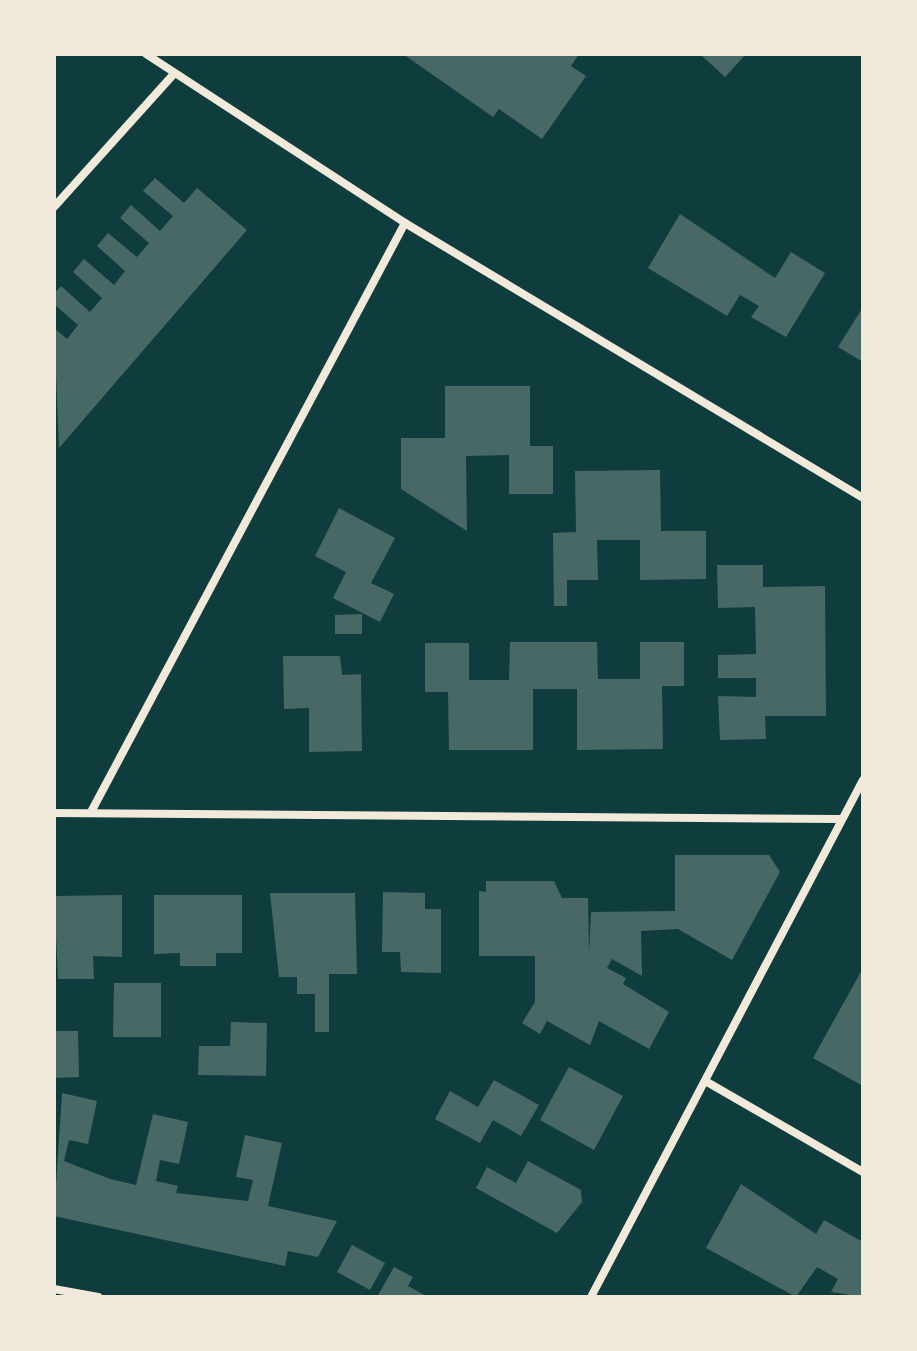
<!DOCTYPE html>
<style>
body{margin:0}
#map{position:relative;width:917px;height:1351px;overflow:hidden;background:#0f3d3e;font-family:Rubik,sans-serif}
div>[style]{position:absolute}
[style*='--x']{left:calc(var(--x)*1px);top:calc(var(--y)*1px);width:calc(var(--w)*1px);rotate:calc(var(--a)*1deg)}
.building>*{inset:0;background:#486865}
.minor>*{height:8px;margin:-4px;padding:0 4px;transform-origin:4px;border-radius:4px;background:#f1e9da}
span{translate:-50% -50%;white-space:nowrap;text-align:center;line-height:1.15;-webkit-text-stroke:6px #f1e9da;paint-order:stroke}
.frame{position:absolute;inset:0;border:56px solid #f1e9da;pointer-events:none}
</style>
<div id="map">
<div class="building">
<div style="clip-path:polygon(403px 54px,579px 54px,571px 66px,586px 76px,542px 139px,499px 109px,493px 117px)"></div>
<div style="clip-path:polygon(700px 54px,746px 54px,725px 77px)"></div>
<div style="clip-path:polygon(155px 178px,184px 203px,197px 188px,247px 230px,59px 448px,54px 328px,67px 339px,78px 325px,54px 304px,54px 294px,61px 286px,90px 312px,102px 298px,73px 272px,84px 259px,114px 285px,125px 271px,97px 246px,108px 233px,137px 257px,149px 243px,120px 218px,131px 205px,160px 231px,173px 216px,143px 191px)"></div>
<div style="clip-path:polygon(680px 214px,775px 278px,791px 252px,825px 273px,786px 337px,751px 317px,759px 306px,740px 295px,727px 316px,648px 268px)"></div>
<div style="clip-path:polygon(863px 307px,863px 362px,838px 347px)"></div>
<div style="clip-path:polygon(445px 386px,530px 386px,530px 446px,553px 446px,553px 494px,509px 494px,509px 455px,466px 456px,467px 531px,401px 489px,401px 438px,445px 438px)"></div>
<div style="clip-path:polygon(660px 470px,661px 531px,706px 531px,706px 579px,640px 580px,640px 540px,597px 540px,598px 580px,567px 580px,567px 606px,554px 606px,553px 533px,576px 532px,575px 471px)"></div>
<div style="clip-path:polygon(339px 508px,395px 538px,371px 583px,394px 594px,380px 622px,333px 598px,346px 572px,315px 556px)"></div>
<div style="clip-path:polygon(717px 565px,763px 565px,763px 587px,825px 586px,826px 716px,765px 716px,766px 739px,720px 740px,718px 696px,756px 697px,756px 678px,718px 678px,718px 655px,756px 654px,755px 607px,718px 608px)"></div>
<div style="clip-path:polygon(362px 614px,362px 634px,335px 634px,335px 615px)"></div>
<div style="clip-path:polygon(510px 642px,597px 642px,598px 679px,640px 679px,640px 642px,684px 642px,684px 686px,662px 686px,663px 749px,577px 750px,577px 689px,533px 689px,533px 750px,449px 750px,448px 692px,425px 692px,425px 643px,469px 643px,469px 680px,509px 680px)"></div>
<div style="clip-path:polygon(283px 656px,340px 656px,342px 675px,361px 674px,362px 751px,309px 752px,309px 708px,284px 709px)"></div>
<div style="clip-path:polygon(675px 855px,769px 855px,780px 872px,732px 960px,678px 929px,641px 931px,642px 976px,612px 959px,607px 968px,626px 978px,623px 984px,669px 1012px,649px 1049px,599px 1021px,590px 1045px,547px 1021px,540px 1034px,522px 1023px,535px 1002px,535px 956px,479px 956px,479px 891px,486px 892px,486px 881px,554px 881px,562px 898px,588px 898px,589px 954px,591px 912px,675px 911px)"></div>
<div style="clip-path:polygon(383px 892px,425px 893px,425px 909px,441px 909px,441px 973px,401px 972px,400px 952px,382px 952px)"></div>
<div style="clip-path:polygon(270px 893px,355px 893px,357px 974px,329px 974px,329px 1032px,315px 1032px,315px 994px,297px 994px,297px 977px,279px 977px)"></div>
<div style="clip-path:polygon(122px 895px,122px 957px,93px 956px,94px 979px,58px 979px,54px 896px)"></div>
<div style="clip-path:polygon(154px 895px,242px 895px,242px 953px,216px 953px,216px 966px,180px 966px,180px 953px,154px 954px)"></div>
<div style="clip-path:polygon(863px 968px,863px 1086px,813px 1058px)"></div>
<div style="clip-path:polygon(114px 983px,161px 983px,161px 1037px,113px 1037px)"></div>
<div style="clip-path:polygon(231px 1022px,267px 1023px,266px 1076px,198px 1075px,199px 1046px,230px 1046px)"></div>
<div style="clip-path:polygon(54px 1031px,78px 1031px,79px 1077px,54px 1078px)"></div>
<div style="clip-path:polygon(569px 1067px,623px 1096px,594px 1150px,540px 1120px)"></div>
<div style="clip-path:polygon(494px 1080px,539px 1105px,521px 1136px,493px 1120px,480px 1143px,435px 1119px,450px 1091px,478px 1107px)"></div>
<div style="clip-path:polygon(62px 1093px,97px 1101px,88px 1144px,69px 1140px,64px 1161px,110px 1179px,136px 1185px,153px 1114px,188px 1122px,179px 1164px,160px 1160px,156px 1181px,178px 1186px,176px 1193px,248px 1201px,253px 1180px,236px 1177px,245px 1135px,282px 1143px,268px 1206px,337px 1221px,318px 1257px,288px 1251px,285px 1266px,54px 1216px)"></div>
<div style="clip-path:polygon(528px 1161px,581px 1190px,582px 1202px,557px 1233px,476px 1188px,487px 1167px,516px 1183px)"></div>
<div style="clip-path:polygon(741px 1184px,816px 1234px,824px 1220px,863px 1242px,863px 1297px,831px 1292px,838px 1279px,817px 1267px,796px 1297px,706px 1248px)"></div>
<div style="clip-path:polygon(352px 1245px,385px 1263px,370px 1290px,337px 1272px)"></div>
<div style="clip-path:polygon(394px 1267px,413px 1277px,408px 1286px,428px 1297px,377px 1297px)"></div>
</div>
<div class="minor">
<div style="--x:146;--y:54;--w:309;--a:33.1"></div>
<div style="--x:405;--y:223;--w:534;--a:30.98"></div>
<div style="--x:54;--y:207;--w:178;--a:-48"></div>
<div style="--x:91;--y:812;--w:667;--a:-61.94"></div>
<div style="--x:54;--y:813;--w:786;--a:0.44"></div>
<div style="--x:707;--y:1082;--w:180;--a:30"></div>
<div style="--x:54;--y:1289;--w:45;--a:10.3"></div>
<div style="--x:591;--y:1297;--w:584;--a:-62.25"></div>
</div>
<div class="frame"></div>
</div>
